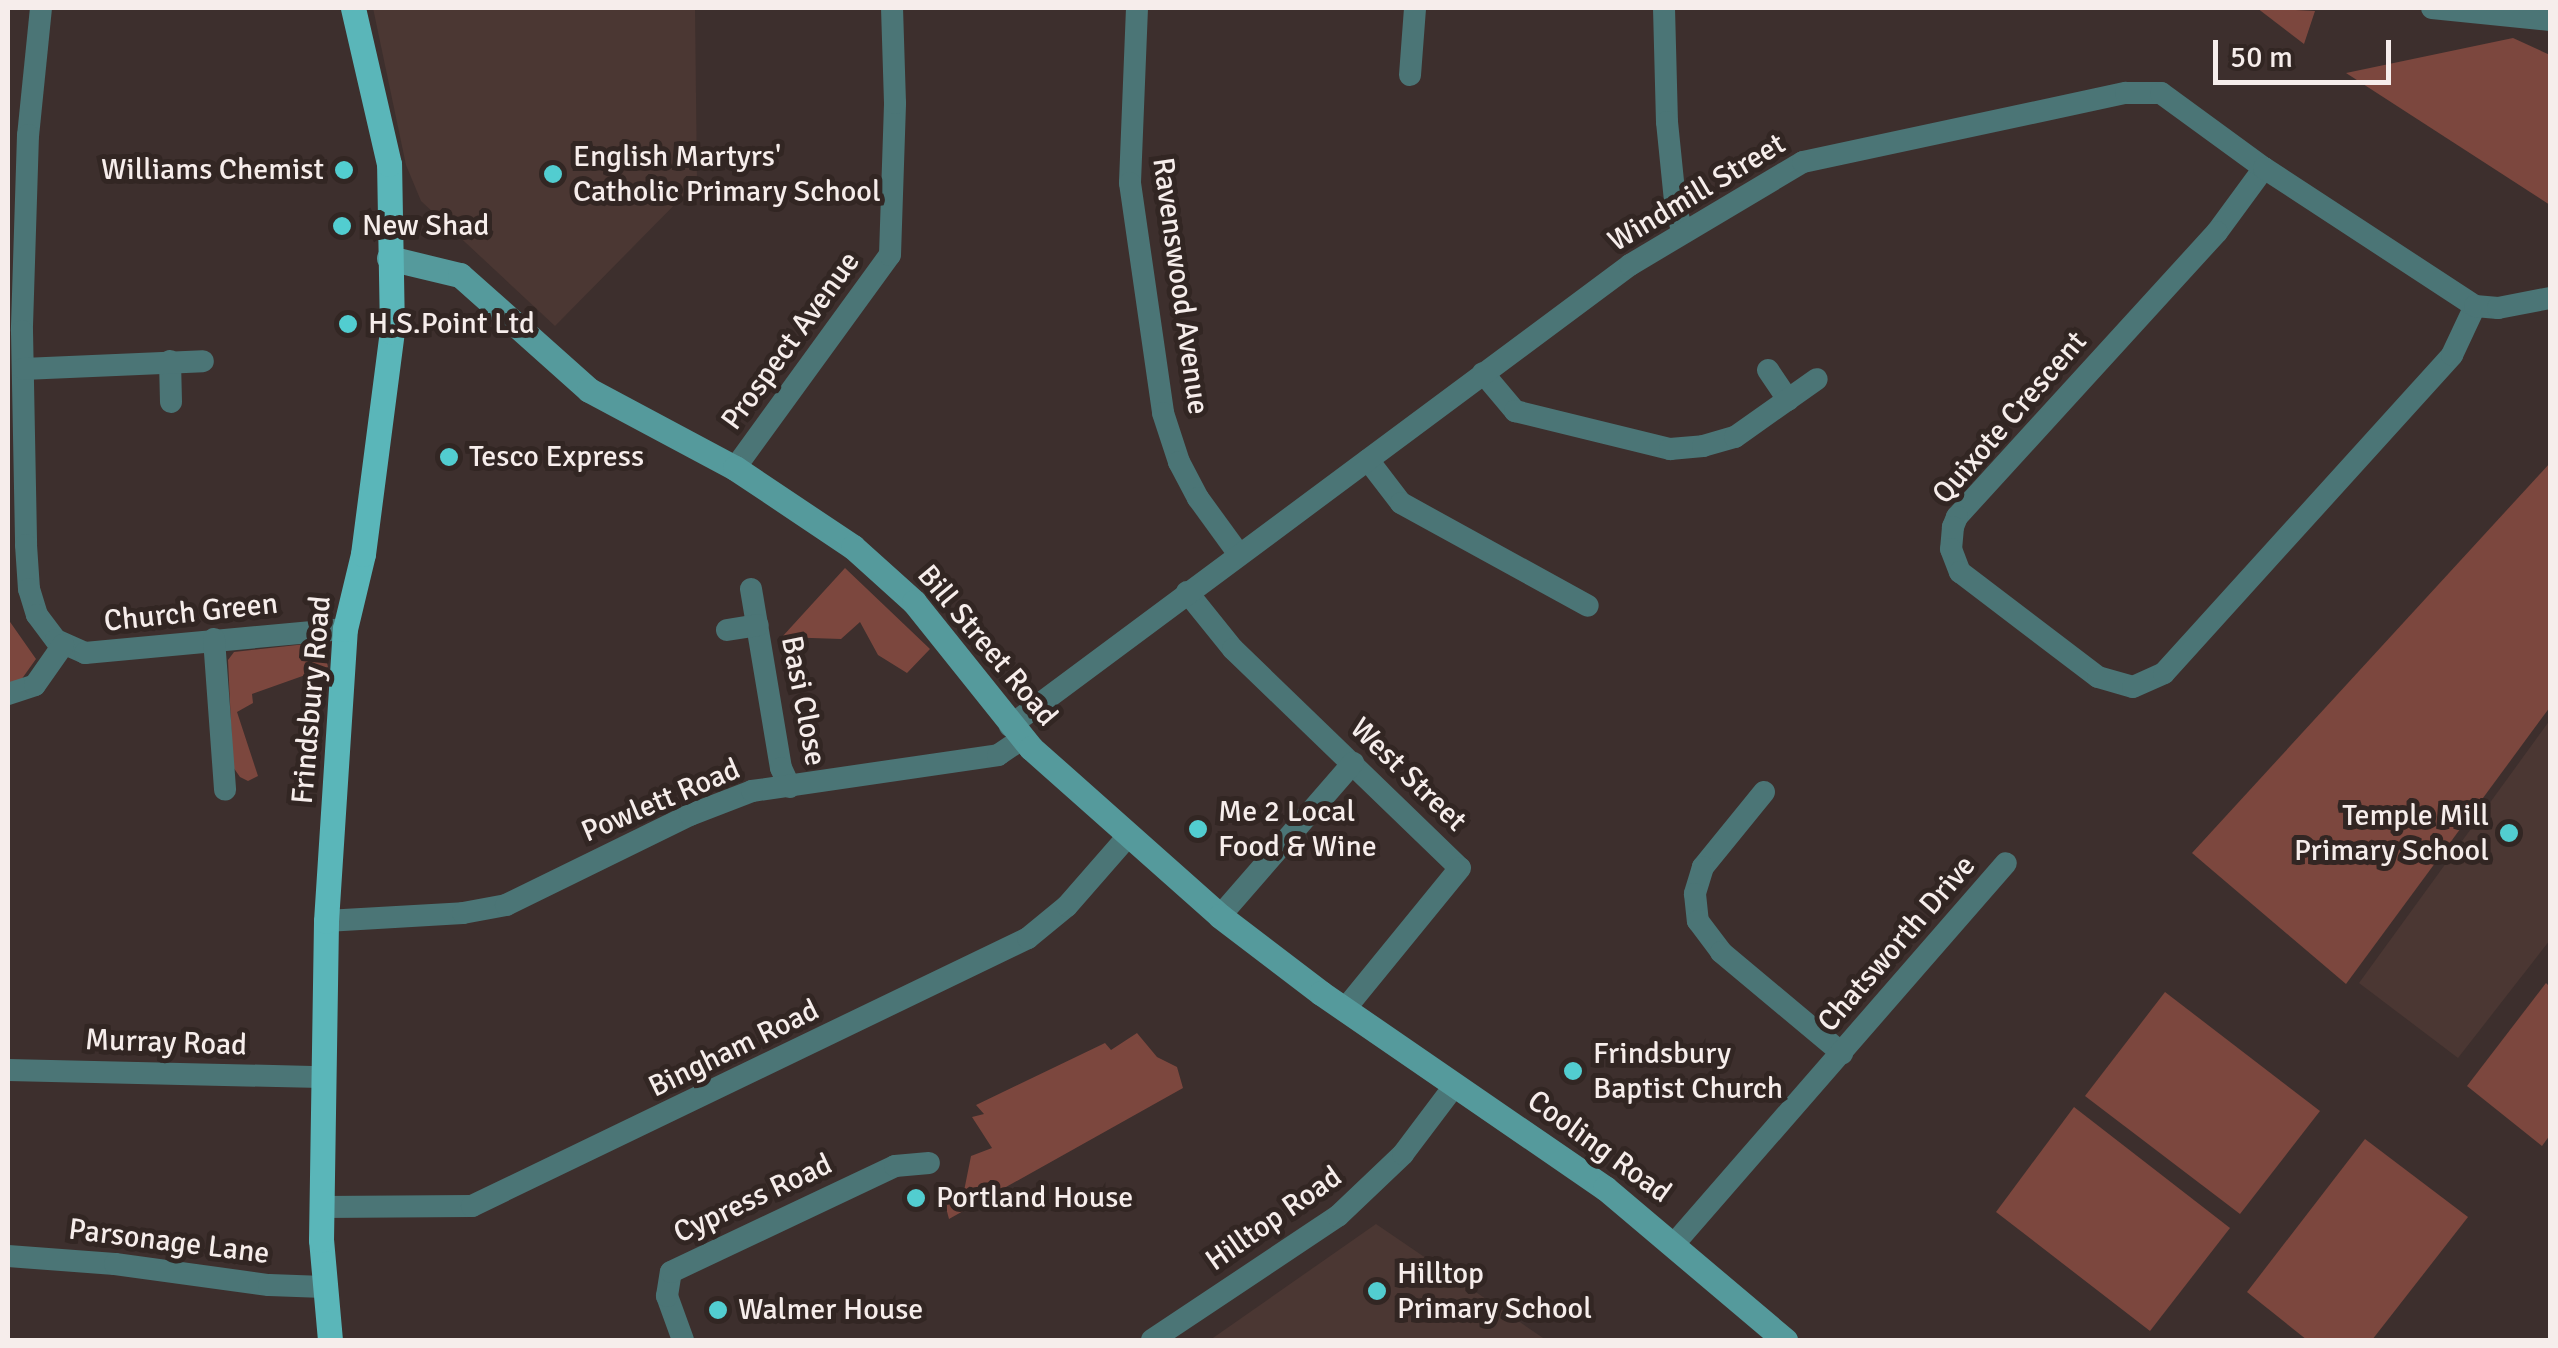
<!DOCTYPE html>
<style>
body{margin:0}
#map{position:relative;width:2558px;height:1348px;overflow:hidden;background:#3d2f2d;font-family:Signika,sans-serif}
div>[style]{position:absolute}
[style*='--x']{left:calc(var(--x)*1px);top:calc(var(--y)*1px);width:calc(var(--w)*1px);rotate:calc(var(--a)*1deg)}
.built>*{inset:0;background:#4b3733}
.green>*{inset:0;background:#7c473e}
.minor>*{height:22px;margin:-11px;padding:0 11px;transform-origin:11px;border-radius:11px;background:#4b7576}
.secondary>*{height:25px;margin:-12.5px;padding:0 12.5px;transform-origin:12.5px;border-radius:12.5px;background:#559a9c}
.primary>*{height:25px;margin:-12.5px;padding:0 12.5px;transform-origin:12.5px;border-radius:12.5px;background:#5ab6b9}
.dots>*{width:28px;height:28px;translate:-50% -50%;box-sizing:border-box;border:5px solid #322623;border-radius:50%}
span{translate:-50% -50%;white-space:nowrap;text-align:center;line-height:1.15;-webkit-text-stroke:10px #322623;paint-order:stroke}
.poi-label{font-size:30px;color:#f6edeb}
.left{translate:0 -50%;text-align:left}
.right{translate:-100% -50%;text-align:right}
.street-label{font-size:30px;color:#f6edeb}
.frame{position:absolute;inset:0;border:10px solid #f6edeb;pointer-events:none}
.scale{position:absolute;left:2213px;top:40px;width:178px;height:45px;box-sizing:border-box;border:5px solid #f6edeb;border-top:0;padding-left:12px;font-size:30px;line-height:35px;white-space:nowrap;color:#f6edeb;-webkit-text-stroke:8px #322623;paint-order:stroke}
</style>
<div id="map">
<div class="built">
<div style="clip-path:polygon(373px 8px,695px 8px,697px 182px,555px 326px,421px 201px,406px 165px)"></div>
<div style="clip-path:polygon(2550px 720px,2550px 940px,2458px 1058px,2359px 983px)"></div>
<div style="clip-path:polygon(1376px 1224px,1546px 1340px,1210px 1340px)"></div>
</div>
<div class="green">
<div style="clip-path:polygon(2257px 8px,2315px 11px,2304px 44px)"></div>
<div style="clip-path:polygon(2513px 38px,2550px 55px,2550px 205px,2346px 73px)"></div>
<div style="clip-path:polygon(2550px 463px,2550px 707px,2346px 984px,2192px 853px)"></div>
<div style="clip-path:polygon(845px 568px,930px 649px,907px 673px,878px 655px,860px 622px,841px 639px,782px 637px)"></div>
<div style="clip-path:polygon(8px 595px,8px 619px,36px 659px,21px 680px,8px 685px)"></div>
<div style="clip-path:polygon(315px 643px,324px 650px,328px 667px,252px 694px,253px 703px,237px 712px,258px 776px,248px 781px,240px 777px,233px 767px,228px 660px,234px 652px)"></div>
<div style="clip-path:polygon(2546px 983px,2550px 987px,2550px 1135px,2542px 1146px,2467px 1086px)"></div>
<div style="clip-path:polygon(2165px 992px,2320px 1111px,2240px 1214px,2085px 1096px)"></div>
<div style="clip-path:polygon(1137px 1033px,1157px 1057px,1177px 1067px,1183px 1088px,949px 1219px,945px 1204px,963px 1196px,971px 1156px,992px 1148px,972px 1117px,984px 1114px,976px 1105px,1105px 1043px,1111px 1050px)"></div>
<div style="clip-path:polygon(2074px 1107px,2230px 1228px,2150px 1331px,1996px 1212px)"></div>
<div style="clip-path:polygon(2365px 1139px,2468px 1217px,2372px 1340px,2307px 1340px,2247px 1292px)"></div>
</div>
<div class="minor">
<div style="--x:41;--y:8;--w:128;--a:95.8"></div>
<div style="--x:28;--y:135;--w:196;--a:91.8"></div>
<div style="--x:22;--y:331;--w:214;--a:88.9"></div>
<div style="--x:26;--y:545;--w:44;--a:86.1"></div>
<div style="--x:29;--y:589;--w:27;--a:73"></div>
<div style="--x:37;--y:615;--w:31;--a:53"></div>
<div style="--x:56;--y:640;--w:32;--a:24"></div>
<div style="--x:85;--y:653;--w:261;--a:-5.3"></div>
<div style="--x:1137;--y:8;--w:175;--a:92.3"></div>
<div style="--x:1130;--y:183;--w:232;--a:81.8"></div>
<div style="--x:1163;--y:413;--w:52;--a:71.9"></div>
<div style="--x:1179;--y:462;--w:41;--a:62.2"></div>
<div style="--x:1198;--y:498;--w:68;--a:54"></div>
<div style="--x:1664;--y:8;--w:114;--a:88.5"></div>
<div style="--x:1667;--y:122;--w:88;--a:84.2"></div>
<div style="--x:1676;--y:210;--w:21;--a:73"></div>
<div style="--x:2432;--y:8;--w:119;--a:5.8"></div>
<div style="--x:1410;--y:75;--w:67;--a:-85.7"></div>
<div style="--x:2264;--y:168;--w:79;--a:126.3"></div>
<div style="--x:2217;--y:232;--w:386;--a:132.4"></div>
<div style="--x:1957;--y:517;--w:11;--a:112"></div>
<div style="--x:1953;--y:527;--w:22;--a:95"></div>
<div style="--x:1951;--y:549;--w:25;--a:69"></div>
<div style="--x:1960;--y:572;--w:173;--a:37.3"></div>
<div style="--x:2098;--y:677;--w:36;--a:16"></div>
<div style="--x:2133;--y:687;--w:34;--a:-24"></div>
<div style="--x:2164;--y:673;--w:429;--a:-47.8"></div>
<div style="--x:2452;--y:355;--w:54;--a:-64.9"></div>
<div style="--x:170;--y:361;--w:41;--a:88.6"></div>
<div style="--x:23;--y:369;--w:180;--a:-2.5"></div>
<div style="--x:1768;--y:370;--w:36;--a:56"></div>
<div style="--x:1483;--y:373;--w:50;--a:49.9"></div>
<div style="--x:1515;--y:411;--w:160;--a:13.8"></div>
<div style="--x:1670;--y:449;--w:33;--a:-5"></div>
<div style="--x:1703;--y:446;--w:33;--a:-16"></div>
<div style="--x:1735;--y:437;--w:100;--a:-35.3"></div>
<div style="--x:1368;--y:460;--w:54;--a:52.5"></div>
<div style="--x:1401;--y:503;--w:213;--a:28.8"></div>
<div style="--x:735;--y:468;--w:263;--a:-54"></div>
<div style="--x:890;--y:255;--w:152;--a:-88.1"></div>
<div style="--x:895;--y:103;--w:95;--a:-91.8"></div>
<div style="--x:751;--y:589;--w:181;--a:80.5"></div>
<div style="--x:781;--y:768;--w:21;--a:65"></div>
<div style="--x:1187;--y:592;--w:73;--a:51.1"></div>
<div style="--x:1233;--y:649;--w:315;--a:44"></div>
<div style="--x:1460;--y:868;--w:183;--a:129.2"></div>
<div style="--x:727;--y:630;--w:31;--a:-9"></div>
<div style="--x:214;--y:639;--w:151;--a:85.8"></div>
<div style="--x:8;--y:694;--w:28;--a:-18"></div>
<div style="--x:35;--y:685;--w:49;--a:-55"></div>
<div style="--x:1010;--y:726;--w:773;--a:-36.63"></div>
<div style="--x:1630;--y:265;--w:201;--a:-30.8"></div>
<div style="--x:1803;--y:162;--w:330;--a:-12.1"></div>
<div style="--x:2126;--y:93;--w:35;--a:0"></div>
<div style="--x:2161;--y:93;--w:127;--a:36.1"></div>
<div style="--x:2264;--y:168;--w:252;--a:33.2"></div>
<div style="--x:2475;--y:306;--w:23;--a:5"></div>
<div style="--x:2498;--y:308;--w:53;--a:-10.9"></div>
<div style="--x:1764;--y:792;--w:97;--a:129.1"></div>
<div style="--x:1703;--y:867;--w:28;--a:107"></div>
<div style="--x:1695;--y:894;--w:27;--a:84"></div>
<div style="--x:1698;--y:921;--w:39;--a:53"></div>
<div style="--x:1721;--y:952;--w:158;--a:39.9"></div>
<div style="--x:1220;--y:916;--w:203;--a:-49"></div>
<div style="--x:326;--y:921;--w:137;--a:-3.3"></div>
<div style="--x:463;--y:913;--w:44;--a:-10.5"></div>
<div style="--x:506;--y:905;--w:205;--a:-26.1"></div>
<div style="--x:690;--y:815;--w:66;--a:-21.2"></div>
<div style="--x:752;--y:791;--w:249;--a:-8.3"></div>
<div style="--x:998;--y:755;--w:29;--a:-34"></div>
<div style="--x:8;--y:1070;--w:314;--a:1.3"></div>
<div style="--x:321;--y:1207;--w:151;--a:-0.4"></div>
<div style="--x:472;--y:1206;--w:617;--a:-25.73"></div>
<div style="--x:1028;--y:938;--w:50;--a:-39.4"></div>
<div style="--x:1067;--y:906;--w:93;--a:-48.9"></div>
<div style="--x:1674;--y:1244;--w:505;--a:-48.93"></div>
<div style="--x:8;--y:1256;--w:107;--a:4.3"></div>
<div style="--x:115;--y:1264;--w:155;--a:7.8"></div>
<div style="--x:269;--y:1285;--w:55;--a:2.1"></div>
<div style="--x:683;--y:1340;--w:47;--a:-110"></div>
<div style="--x:667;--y:1296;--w:24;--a:-81"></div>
<div style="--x:671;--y:1272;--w:248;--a:-25.3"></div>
<div style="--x:895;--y:1166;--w:34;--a:-5"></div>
<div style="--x:1152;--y:1340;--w:224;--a:-33.7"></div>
<div style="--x:1338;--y:1216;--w:90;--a:-43.6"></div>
<div style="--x:1403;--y:1154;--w:86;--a:-53"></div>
</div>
<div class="secondary">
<div style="--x:389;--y:258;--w:73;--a:13.5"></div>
<div style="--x:460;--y:275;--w:173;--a:41.7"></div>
<div style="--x:589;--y:390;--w:166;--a:28.1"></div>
<div style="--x:735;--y:468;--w:142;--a:33.8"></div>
<div style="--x:853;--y:547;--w:82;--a:42"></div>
<div style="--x:914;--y:602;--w:187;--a:51.3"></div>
<div style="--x:1031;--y:748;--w:253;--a:41.6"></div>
<div style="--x:1220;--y:916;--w:127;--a:37.3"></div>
<div style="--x:1321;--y:993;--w:345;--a:34.5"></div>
<div style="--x:1605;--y:1188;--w:236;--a:40.2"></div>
</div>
<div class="primary">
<div style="--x:330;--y:1340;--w:100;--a:-95.1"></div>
<div style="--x:321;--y:1240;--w:319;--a:-89.1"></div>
<div style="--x:326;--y:921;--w:293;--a:-86.3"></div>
<div style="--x:345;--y:629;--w:77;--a:-76.5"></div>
<div style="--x:363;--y:554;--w:224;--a:-82.6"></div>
<div style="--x:392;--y:332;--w:168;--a:-91"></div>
<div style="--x:389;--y:164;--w:160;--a:-103"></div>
</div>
<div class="dots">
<div style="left:344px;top:170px;background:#52cdd0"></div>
<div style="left:553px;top:174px;background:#52cdd0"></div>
<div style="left:342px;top:226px;background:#52cdd0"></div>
<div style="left:348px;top:324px;background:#52cdd0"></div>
<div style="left:449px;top:457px;background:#52cdd0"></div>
<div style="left:1198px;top:829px;background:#52cdd0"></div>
<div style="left:2509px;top:833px;background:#52cdd0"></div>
<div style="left:1573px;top:1071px;background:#52cdd0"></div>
<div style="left:916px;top:1198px;background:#52cdd0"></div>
<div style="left:1377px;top:1291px;background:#52cdd0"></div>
<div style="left:718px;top:1310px;background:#52cdd0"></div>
</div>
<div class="poi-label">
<span class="left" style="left:573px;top:174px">English Martyrs'<br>Catholic Primary School</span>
<span class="right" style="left:324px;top:170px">Williams Chemist</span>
<span class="left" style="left:362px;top:226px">New Shad</span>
<span class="left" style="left:368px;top:324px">H.S.Point Ltd</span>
<span class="left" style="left:469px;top:457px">Tesco Express</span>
<span class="left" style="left:1218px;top:829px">Me 2 Local<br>Food &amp; Wine</span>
<span class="right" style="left:2489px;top:833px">Temple Mill<br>Primary School</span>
<span class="left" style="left:1593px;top:1071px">Frindsbury<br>Baptist Church</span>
<span class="left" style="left:936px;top:1198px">Portland House</span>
<span class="left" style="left:1397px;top:1291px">Hilltop<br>Primary School</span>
<span class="left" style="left:738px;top:1310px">Walmer House</span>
</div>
<div class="street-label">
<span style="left:1697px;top:193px;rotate:-31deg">Windmill Street</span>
<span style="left:1180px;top:286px;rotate:82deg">Ravenswood Avenue</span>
<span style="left:791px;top:341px;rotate:-54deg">Prospect Avenue</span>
<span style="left:2010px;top:418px;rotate:-49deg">Quixote Crescent</span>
<span style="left:191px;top:613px;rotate:-6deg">Church Green</span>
<span style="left:987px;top:646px;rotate:50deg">Bill Street Road</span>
<span style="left:312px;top:700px;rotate:-85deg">Frindsbury Road</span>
<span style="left:803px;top:701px;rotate:79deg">Basi Close</span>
<span style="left:1408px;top:775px;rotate:44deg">West Street</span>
<span style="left:661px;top:801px;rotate:-23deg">Powlett Road</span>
<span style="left:1897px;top:944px;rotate:-49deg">Chatsworth Drive</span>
<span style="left:166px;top:1043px;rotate:2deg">Murray Road</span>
<span style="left:734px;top:1049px;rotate:-26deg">Bingham Road</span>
<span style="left:1599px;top:1147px;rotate:36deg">Cooling Road</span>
<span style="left:753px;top:1199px;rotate:-25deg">Cypress Road</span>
<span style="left:1274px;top:1219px;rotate:-35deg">Hilltop Road</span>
<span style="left:169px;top:1242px;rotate:7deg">Parsonage Lane</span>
</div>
<div class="frame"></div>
<div class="scale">50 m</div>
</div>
